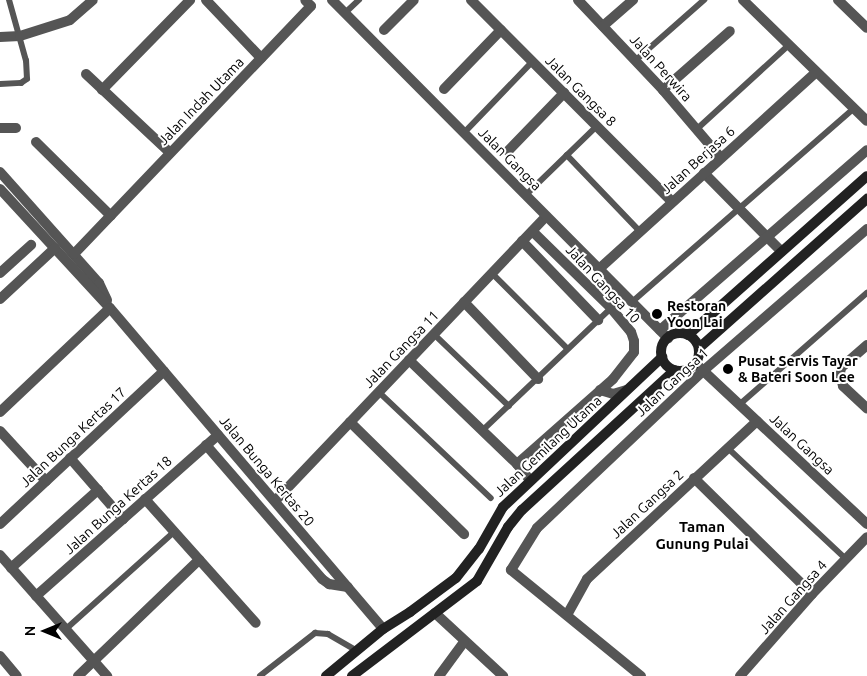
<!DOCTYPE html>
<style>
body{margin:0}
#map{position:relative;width:867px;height:676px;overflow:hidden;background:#fff;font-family:Ubuntu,sans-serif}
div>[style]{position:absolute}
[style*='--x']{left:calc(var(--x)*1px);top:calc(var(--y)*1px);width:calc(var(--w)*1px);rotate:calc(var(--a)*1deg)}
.service>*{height:5.5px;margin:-2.75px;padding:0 2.75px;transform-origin:2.75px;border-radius:2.75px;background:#555}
.minor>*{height:10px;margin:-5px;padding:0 5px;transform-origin:5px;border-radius:5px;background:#555}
.tertiary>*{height:10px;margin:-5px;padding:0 5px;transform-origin:5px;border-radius:5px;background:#555}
.secondary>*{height:10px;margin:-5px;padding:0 5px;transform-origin:5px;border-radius:5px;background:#222}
.secondary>.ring{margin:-5px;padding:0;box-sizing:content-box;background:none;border:10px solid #222;border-radius:50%}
.dots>*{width:14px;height:14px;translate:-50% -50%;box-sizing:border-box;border:2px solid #fff;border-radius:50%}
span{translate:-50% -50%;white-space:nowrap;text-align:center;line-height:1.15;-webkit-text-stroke:4px #fff;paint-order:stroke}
.street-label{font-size:14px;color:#000}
.poi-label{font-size:14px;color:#000;font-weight:700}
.left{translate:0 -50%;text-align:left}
.neighbourhood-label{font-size:15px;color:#000;font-weight:700}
.north{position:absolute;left:20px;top:606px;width:50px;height:50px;-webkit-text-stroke:4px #fff;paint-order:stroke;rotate:270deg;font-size:14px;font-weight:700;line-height:20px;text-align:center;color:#000}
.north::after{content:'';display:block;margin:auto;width:18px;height:22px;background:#000;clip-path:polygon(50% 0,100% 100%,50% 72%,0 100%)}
</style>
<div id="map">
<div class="service">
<div style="--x:345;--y:13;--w:19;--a:-43"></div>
<div style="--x:636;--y:60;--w:91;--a:-41.4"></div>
<div style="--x:0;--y:84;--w:21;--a:-3"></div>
<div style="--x:21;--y:83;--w:7;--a:-34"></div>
<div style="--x:27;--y:79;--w:18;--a:-93"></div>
<div style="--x:26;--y:61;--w:63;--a:-105.6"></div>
<div style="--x:697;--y:129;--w:125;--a:-42.4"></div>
<div style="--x:464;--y:133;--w:98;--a:-46.2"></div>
<div style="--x:567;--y:155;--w:105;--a:46.2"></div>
<div style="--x:526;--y:195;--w:99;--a:-44.2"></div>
<div style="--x:492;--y:273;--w:107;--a:45"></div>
<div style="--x:632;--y:302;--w:295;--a:-41.1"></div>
<div style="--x:434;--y:334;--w:104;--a:43.8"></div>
<div style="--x:379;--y:392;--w:154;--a:43.4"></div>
<div style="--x:739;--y:405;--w:170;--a:-41.2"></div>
<div style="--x:482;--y:431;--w:178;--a:-43.6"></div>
<div style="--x:728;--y:448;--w:162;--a:43.2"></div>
<div style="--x:66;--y:629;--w:145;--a:-41.9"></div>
<div style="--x:260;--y:676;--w:70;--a:-38"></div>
<div style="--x:315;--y:633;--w:13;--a:4"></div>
<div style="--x:328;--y:634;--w:32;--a:30"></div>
</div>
<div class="minor">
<div style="--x:206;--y:0;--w:80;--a:46.5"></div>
<div style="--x:471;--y:0;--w:285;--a:45.1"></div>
<div style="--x:578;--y:0;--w:124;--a:46.6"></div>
<div style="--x:663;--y:90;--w:89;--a:49.5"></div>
<div style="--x:743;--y:0;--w:173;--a:44.3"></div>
<div style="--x:838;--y:0;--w:40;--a:44"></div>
<div style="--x:603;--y:26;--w:40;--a:-41"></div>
<div style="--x:384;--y:30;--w:42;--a:-45"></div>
<div style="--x:0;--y:37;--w:20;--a:-3"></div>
<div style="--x:20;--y:36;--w:52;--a:-17.7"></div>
<div style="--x:70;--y:20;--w:30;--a:-41"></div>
<div style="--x:86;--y:74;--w:115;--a:43.2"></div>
<div style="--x:444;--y:89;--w:82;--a:-46"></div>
<div style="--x:102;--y:90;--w:126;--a:-45.6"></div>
<div style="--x:663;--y:90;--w:89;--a:-41.4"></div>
<div style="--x:0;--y:128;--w:16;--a:0"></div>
<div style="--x:36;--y:142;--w:105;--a:44.6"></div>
<div style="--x:508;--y:151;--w:81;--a:-46"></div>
<div style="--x:0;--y:172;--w:149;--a:48.3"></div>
<div style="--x:99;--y:283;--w:19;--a:65"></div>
<div style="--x:704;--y:173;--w:110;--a:45.4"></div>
<div style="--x:0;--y:189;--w:162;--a:47.3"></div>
<div style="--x:110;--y:308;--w:421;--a:49.6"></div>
<div style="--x:522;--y:241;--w:110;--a:46.1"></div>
<div style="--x:74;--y:254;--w:343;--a:-46.3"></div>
<div style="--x:311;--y:6;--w:8;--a:-135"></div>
<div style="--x:599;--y:269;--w:293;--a:-42.2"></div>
<div style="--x:0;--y:273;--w:42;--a:-42.1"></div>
<div style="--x:0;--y:299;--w:75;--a:-42.8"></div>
<div style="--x:464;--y:302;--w:107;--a:46.1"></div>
<div style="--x:660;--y:330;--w:274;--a:-41"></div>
<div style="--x:867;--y:345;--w:35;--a:139"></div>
<div style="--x:841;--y:368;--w:5;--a:101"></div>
<div style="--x:840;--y:373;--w:13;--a:77"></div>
<div style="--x:843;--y:386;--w:33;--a:43"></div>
<div style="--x:409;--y:360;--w:150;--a:43.9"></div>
<div style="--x:517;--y:464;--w:21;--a:51"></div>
<div style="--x:696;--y:364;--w:234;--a:43.1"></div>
<div style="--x:600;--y:390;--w:14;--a:17"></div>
<div style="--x:613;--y:394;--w:14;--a:-17"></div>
<div style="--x:0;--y:412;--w:151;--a:-43.4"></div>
<div style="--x:350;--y:422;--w:160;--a:44.5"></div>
<div style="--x:0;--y:431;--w:68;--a:47.4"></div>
<div style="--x:206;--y:445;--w:177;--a:49.1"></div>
<div style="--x:322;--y:579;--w:9;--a:36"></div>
<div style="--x:329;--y:584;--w:19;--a:9"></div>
<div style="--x:70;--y:458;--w:81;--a:49"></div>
<div style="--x:517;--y:464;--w:128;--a:-41.5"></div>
<div style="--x:613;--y:379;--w:34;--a:-52"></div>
<div style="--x:634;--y:352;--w:11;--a:-90"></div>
<div style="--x:634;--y:341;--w:9;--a:-108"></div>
<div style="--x:631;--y:332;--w:31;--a:-130"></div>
<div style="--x:611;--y:308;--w:110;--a:-135.7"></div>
<div style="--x:694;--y:478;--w:165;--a:44.5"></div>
<div style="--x:145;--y:499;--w:166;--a:48.2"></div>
<div style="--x:275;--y:501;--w:393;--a:-46.4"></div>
<div style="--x:0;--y:524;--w:224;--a:-43"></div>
<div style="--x:0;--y:555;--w:162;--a:48.5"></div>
<div style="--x:11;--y:568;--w:117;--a:-41.9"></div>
<div style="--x:36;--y:596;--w:243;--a:-41.5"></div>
<div style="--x:435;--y:613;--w:93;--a:42.8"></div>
<div style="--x:567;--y:615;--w:41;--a:-60.9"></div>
<div style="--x:587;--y:579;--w:232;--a:-42.9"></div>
<div style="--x:0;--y:656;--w:26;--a:50"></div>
<div style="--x:78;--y:676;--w:168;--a:-43.8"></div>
<div style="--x:439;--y:676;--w:42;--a:-53.7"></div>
<div style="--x:641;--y:676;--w:168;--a:-140.8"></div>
<div style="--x:511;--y:570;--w:49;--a:-58.2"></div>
<div style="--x:537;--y:528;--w:228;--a:-43.4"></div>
<div style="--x:703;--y:371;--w:217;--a:-40.9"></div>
<div style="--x:740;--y:676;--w:109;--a:-48.7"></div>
<div style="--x:812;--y:594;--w:79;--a:-46"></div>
</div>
<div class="tertiary">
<div style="--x:332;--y:0;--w:477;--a:45.2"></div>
</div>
<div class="secondary">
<div class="ring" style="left:661px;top:333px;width:28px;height:28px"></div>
<div style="--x:688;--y:335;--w:239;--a:-41.6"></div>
<div style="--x:699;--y:348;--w:225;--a:-41.6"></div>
<div style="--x:326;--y:676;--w:74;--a:-39.5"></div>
<div style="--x:383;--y:629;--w:32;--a:-32"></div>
<div style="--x:410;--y:612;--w:57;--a:-36.5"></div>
<div style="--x:456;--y:578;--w:37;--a:-52"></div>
<div style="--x:479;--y:549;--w:48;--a:-60.3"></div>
<div style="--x:503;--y:507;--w:219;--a:-43.3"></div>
<div style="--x:352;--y:676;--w:157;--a:-37.2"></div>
<div style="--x:477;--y:581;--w:62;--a:-60.1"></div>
<div style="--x:508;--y:527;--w:22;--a:-51"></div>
<div style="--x:522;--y:510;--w:207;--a:-42.5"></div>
</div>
<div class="dots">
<div style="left:657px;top:314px;background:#000"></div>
<div style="left:728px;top:369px;background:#000"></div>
</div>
<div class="street-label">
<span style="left:661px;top:68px;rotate:48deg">Jalan Perwira</span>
<span style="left:581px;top:91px;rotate:45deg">Jalan Gangsa 8</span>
<span style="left:201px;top:101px;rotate:-46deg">Jalan Indah Utama</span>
<span style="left:510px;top:159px;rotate:45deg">Jalan Gangsa</span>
<span style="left:698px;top:160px;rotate:-42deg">Jalan Berjasa 6</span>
<span style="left:603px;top:284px;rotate:47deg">Jalan Gangsa 10</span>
<span style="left:401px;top:349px;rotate:-46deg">Jalan Gangsa 11</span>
<span style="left:672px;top:382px;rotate:-43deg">Jalan Gangsa 1</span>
<span style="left:73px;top:437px;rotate:-43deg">Jalan Bunga Kertas 17</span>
<span style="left:802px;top:444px;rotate:43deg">Jalan Gangsa</span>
<span style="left:548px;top:446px;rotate:-43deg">Jalan Gemilang Utama</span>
<span style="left:267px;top:471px;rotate:50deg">Jalan Bunga Kertas 20</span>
<span style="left:647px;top:504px;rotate:-43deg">Jalan Gangsa 2</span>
<span style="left:118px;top:505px;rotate:-42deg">Jalan Bunga Kertas 18</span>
<span style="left:793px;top:597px;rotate:-48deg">Jalan Gangsa 4</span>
</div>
<div class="poi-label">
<span class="left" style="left:667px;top:314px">Restoran<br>Yoon Lai</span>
<span class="left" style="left:738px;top:369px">Pusat Servis Tayar<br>&amp; Bateri Soon Lee</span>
</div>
<div class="neighbourhood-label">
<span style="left:702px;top:535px">Taman<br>Gunung Pulai</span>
</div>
<div class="north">N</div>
</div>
